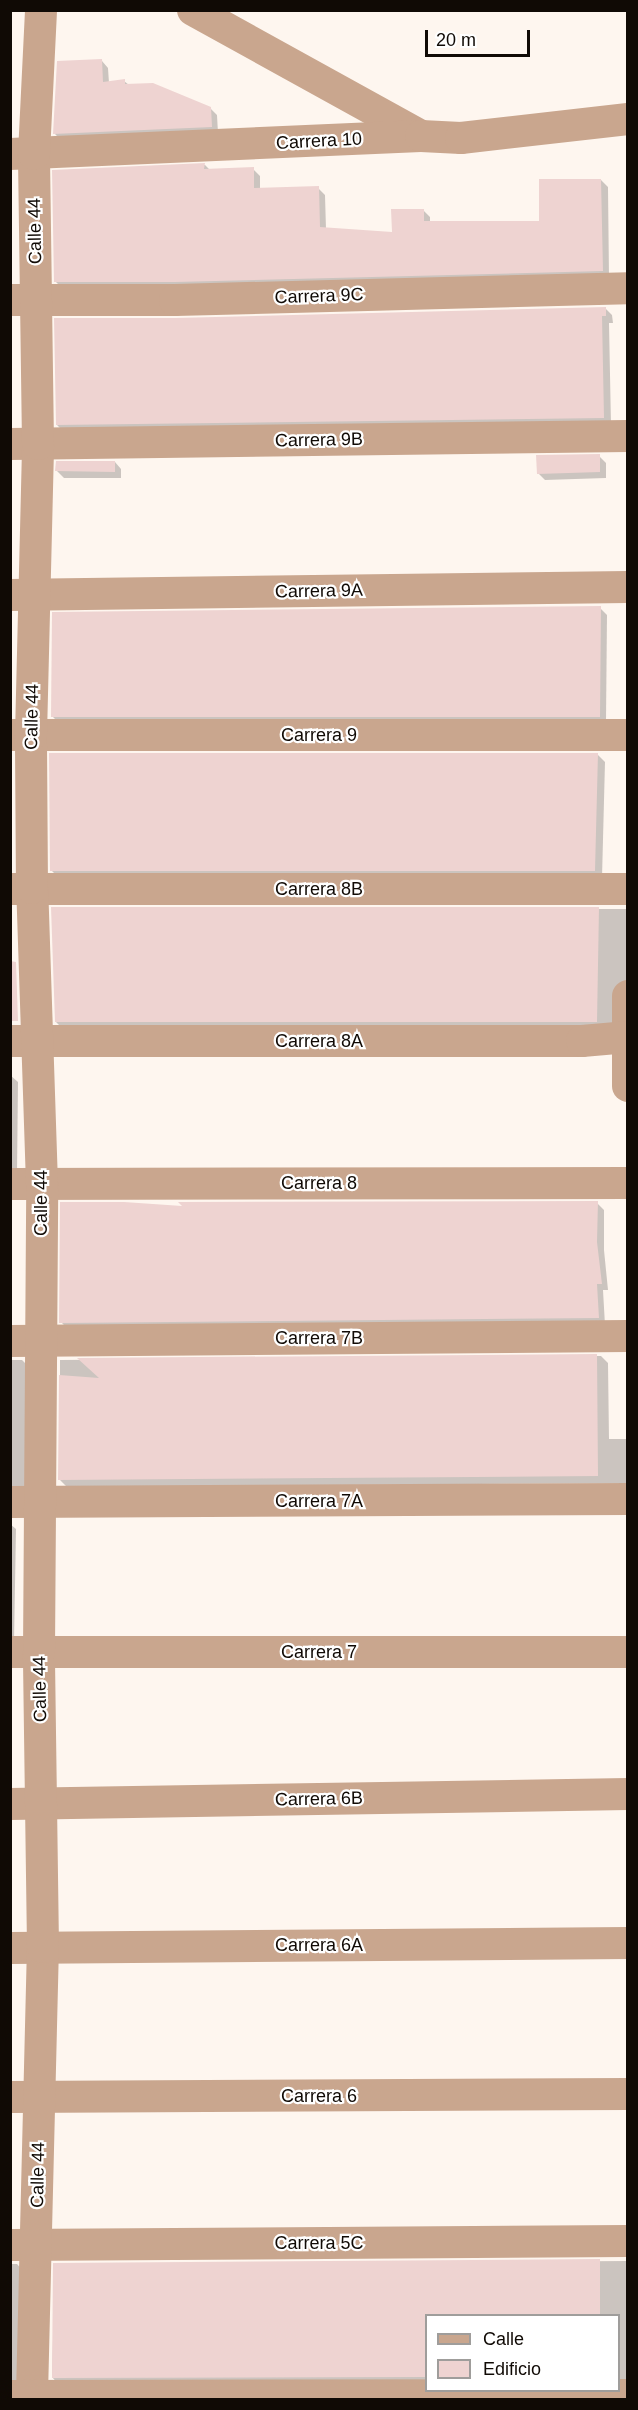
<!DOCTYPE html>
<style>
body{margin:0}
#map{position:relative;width:638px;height:2410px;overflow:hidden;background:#fef6ef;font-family:Helvetica,sans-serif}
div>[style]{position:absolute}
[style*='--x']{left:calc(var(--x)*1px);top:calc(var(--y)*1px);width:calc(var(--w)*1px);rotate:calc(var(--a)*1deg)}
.shadow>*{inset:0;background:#0003}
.building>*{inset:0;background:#eed3d1}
.minor>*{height:32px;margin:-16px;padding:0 16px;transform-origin:16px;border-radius:16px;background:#c9a68e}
span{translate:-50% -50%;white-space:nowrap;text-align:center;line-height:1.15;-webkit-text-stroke:4.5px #fff;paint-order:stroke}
.street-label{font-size:18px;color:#100a05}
.frame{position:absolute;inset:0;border:12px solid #100a05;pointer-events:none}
.legend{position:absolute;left:425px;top:2314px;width:195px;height:78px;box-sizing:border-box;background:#fff;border:2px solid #9f9d9b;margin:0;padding:8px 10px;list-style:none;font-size:18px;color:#100a05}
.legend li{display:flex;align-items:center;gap:12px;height:30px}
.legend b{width:30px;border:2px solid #9f9d9b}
.scale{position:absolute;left:425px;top:30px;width:105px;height:27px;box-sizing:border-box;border:3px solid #100a05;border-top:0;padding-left:8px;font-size:18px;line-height:21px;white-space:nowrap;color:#100a05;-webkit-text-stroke:4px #fff;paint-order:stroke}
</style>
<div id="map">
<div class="shadow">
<div style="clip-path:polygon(102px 61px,108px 68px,109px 83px,124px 81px,129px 85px,210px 108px,217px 115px,218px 133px,61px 140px,55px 134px)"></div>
<div style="clip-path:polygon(205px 165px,210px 170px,253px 169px,260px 176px,260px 189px,318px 188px,325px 195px,326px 229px,393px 233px,423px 210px,430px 217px,430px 223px,540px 222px,601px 180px,608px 187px,609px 277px,62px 288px,55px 281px,54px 172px)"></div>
<div style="clip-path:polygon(605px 308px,612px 315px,613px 323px,609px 323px,611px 425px,64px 432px,57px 425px,175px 320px)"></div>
<div style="clip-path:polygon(599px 456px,606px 463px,606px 478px,545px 480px,538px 473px)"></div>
<div style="clip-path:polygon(115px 462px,121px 469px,121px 478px,64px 478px,57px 471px)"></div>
<div style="clip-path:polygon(600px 608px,607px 615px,606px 721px,59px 723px,52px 716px)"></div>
<div style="clip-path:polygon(597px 754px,605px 762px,602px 878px,59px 878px,51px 870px)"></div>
<div style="clip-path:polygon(52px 909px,628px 909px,628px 987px,617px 1027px,63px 1029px,56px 1022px)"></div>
<div style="clip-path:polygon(10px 1075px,18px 1082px,17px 1173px,10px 1175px)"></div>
<div style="clip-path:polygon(597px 1203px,604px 1210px,604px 1250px,608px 1290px,603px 1290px,605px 1325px,68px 1329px,61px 1322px)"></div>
<div style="clip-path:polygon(601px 1356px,608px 1363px,609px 1439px,628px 1439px,628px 1483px,67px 1487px,60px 1480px,60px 1360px)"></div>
<div style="clip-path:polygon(10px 1360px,22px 1360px,30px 1368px,29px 1487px,10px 1493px)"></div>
<div style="clip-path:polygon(10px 1524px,16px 1529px,14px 1642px,10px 1644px)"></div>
<div style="clip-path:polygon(628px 2261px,628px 2384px,618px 2384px,618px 2316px,426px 2316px,426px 2384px,59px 2385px,52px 2377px,55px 2264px)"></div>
<div style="clip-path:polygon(10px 2264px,17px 2264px,24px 2272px,21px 2383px,10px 2383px)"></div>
</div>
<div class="building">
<div style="clip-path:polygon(102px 59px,103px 82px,125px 79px,125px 84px,153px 83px,211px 107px,212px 127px,53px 134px,57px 61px)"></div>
<div style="clip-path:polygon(205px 163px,204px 169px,254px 167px,254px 188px,319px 186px,320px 227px,392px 232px,391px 209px,424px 209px,424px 221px,539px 221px,539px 179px,601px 179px,603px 271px,175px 282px,54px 282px,52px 170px)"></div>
<div style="clip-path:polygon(606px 307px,606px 316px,602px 316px,604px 418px,56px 425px,54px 318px,175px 318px)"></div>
<div style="clip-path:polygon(600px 454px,600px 472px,537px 474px,536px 455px)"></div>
<div style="clip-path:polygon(56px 461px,115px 461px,115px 472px,55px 471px)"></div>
<div style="clip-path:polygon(601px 606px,600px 717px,51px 717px,52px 612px)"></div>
<div style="clip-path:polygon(49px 753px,598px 753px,595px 871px,50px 871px)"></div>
<div style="clip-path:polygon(51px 907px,599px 907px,597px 1022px,55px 1022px)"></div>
<div style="clip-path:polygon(10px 961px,16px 962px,18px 1021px,10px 1021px)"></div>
<div style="clip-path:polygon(598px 1201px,597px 1242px,602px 1284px,597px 1284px,599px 1318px,59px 1323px,60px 1202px,124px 1202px,182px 1206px,178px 1202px)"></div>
<div style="clip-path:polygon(597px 1354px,598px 1476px,58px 1480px,59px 1375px,99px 1378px,77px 1358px)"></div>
<div style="clip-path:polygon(600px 2259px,600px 2316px,426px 2316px,426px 2377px,52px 2378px,53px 2263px)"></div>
</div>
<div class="minor">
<div style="--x:193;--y:10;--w:260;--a:28.9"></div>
<div style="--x:10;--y:154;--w:411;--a:-2.5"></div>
<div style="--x:421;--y:136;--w:40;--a:2.9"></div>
<div style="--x:461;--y:138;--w:168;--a:-6.5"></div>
<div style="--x:10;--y:300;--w:165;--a:0"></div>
<div style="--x:175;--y:300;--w:453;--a:-1.5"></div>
<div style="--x:10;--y:444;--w:618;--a:-0.74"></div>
<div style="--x:10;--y:595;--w:618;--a:-0.74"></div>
<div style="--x:11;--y:735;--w:617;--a:0"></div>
<div style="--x:11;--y:889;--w:617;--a:0"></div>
<div style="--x:628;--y:996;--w:90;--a:90"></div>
<div style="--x:10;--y:1041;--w:572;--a:0"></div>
<div style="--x:582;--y:1041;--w:46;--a:-5"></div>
<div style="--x:10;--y:1184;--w:618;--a:-0.09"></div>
<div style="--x:10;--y:1341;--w:618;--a:-0.46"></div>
<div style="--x:10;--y:1502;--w:618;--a:-0.28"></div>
<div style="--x:10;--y:1652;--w:618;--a:0"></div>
<div style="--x:10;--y:1804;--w:618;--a:-0.93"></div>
<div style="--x:10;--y:1948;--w:618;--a:-0.46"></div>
<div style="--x:10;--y:2097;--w:618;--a:-0.28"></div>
<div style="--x:10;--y:2245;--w:618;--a:-0.37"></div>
<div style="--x:32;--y:2395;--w:448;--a:-88.6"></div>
<div style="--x:43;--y:1947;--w:295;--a:-90.8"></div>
<div style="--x:39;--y:1652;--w:468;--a:-89.6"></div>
<div style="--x:42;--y:1184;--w:296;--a:-91.9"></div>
<div style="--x:32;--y:888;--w:153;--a:-90.4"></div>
<div style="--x:31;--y:735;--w:291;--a:-88.6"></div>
<div style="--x:38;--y:444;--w:290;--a:-90.8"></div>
<div style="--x:34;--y:154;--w:144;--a:-87.2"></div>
<div style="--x:11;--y:2396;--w:617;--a:-0.09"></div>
</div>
<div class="street-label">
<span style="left:319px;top:141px;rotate:-3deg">Carrera 10</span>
<span style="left:35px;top:231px;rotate:-91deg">Calle 44</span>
<span style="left:319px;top:296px;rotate:-2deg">Carrera 9C</span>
<span style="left:319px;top:440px;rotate:-1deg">Carrera 9B</span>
<span style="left:319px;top:591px;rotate:-1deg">Carrera 9A</span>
<span style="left:32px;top:717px;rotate:-89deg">Calle 44</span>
<span style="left:319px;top:735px">Carrera 9</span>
<span style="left:319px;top:889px">Carrera 8B</span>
<span style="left:319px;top:1041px">Carrera 8A</span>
<span style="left:319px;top:1183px">Carrera 8</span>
<span style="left:41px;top:1203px;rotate:-90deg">Calle 44</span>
<span style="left:319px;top:1338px">Carrera 7B</span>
<span style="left:319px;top:1501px">Carrera 7A</span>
<span style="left:319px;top:1652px">Carrera 7</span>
<span style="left:40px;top:1689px;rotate:-91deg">Calle 44</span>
<span style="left:319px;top:1799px;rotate:-1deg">Carrera 6B</span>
<span style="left:319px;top:1945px">Carrera 6A</span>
<span style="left:319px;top:2096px">Carrera 6</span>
<span style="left:38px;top:2175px;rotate:-89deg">Calle 44</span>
<span style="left:319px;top:2243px">Carrera 5C</span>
</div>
<div class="frame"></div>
<ul class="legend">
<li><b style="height:8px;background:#c9a68e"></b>Calle</li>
<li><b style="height:16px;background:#eed3d1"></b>Edificio</li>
</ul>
<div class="scale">20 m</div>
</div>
